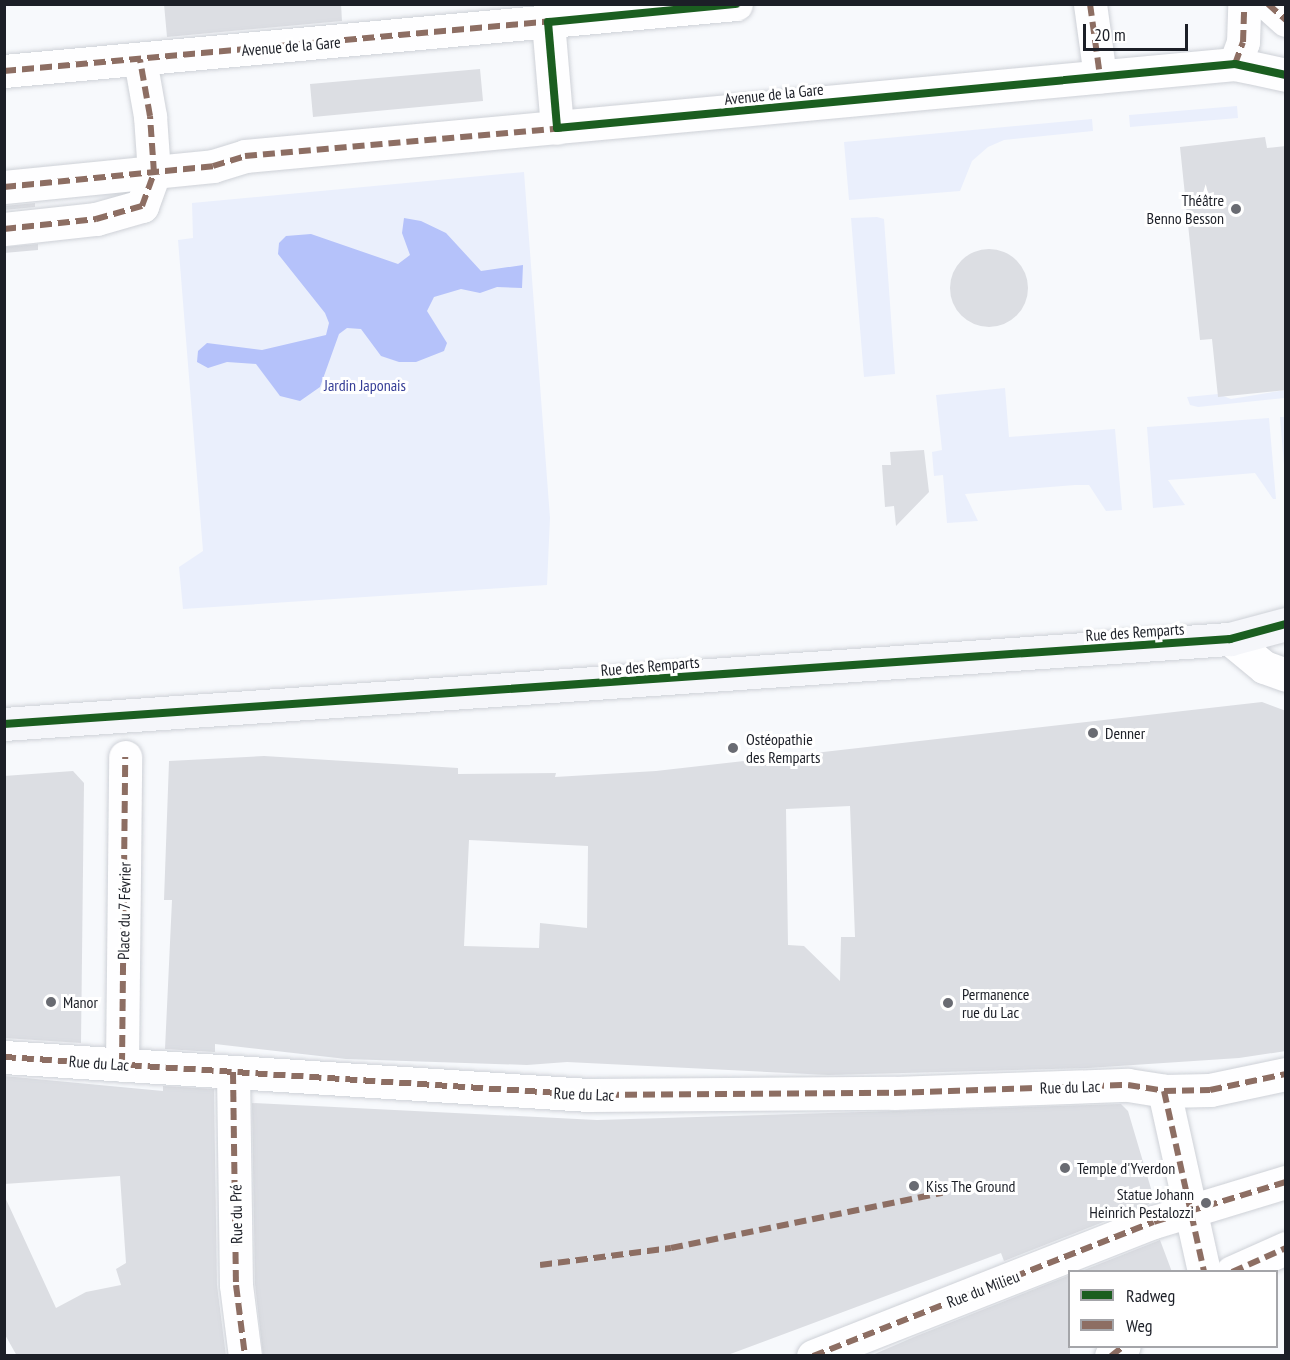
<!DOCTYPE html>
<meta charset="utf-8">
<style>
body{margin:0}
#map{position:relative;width:1290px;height:1360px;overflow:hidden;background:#f7f9fc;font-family:"PT Sans Narrow",sans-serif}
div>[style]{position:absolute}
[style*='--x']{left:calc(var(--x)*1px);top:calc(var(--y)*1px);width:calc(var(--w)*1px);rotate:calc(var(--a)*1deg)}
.green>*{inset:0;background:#eaeffc}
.water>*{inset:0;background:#b5c2fa}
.building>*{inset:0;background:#dcdee3}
.round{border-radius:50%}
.roads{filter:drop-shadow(0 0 2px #ced1d7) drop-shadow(0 0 2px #ced1d7)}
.street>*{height:33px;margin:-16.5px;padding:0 16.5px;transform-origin:16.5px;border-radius:16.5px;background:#fefeff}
.primary>*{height:33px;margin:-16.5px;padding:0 16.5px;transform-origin:16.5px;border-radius:16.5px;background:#f5f6fa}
.quiet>*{height:6px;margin-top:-3px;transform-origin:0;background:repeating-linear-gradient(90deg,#8d6e63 0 12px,transparent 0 18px)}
.cycleway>*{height:8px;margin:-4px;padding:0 4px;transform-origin:4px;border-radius:4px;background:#1b5e20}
.dots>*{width:16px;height:16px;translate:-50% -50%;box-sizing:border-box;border:3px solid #fff;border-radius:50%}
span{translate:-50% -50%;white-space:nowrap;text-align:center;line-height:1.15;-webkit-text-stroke:6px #fff;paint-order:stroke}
.street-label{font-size:16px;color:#1c1f27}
.poi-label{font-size:16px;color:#1c1f27}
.right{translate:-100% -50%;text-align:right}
.left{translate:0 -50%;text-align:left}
.park-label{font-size:16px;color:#353d96}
.frame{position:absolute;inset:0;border:6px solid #1c1f27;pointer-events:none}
.legend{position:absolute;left:1068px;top:1270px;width:210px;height:78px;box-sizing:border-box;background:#fff;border:2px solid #a4a5a9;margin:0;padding:8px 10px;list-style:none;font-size:18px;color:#1c1f27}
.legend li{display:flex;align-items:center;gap:12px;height:30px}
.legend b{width:30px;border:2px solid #a4a5a9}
.scale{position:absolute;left:1083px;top:24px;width:105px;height:27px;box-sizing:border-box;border:3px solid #1c1f27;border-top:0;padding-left:8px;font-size:18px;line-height:21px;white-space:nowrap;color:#1c1f27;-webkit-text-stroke:4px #fff;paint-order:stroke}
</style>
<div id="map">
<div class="green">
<div style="clip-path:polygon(1237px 106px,1238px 118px,1130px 127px,1129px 115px)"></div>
<div style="clip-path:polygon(1092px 119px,1093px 131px,1004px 140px,988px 147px,972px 161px,960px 191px,849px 200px,844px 142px)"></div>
<div style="clip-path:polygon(524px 172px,550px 518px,547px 585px,183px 609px,179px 567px,203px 551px,178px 240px,193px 238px,192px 203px)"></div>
<div style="clip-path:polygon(877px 217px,884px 219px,895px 374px,864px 377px,851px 218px)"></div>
<div style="clip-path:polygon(1005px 388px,1009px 437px,1115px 429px,1122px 510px,1106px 511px,1089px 485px,1075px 485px,965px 494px,978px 521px,947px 523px,943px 475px,934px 476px,932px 452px,942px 450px,936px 395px)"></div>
<div style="clip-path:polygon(1285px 390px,1285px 398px,1198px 407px,1190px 405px,1187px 397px,1218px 394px,1231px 399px)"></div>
<div style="clip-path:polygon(1280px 417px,1285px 417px,1285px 477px)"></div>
<div style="clip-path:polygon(1269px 418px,1276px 499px,1273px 499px,1255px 473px,1195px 478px,1168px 480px,1185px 505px,1153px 508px,1147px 427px)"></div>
</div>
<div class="water">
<div style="clip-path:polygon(404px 218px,421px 221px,446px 233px,481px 271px,523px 265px,522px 288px,497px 287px,480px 293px,461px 289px,434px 297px,427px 311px,447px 343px,444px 351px,416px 362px,399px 362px,381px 356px,361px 329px,347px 328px,339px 334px,320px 387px,300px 401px,280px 396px,256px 364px,227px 362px,208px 368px,197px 362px,198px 351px,207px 343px,262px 350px,326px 335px,329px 323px,325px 313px,278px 254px,279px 243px,286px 236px,311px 234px,398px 264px,410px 255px,402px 233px)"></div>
</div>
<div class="building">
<div style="clip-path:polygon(164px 4px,341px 4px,342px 21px,167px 37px)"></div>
<div style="clip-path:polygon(480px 69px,483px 101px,313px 117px,310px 84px)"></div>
<div style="clip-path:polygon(1265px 137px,1267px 148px,1286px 146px,1286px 390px,1218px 397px,1212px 339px,1200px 340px,1180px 147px)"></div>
<div style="clip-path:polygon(35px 203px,35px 207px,4px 210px,4px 206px)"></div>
<div style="clip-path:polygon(38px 244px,38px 250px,4px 253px,4px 247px)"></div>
<div class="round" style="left:950px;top:249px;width:78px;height:78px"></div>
<div style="clip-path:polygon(924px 450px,929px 492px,896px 526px,894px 506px,885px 507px,882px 465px,891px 465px,890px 452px)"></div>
<div style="clip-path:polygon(evenodd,1262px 702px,1286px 711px,1286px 1051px,1239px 1058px,1088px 1068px,828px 1075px,567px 1062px,527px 1065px,346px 1059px,215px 1044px,215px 1052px,165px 1049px,172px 900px,164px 900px,169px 761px,264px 756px,458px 768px,458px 774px,556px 773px,555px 777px,656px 771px,1262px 702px,850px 806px,855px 937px,841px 937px,840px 981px,804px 946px,788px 945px,786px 809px,850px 806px,1262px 702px,469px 840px,588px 846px,587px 928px,540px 923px,539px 948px,464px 946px,469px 840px)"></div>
<div style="clip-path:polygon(73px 771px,84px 783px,81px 1043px,4px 1038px,4px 776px)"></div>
<div style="clip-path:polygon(4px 1076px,163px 1091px,163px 1086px,214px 1089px,217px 1285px,226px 1356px,17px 1356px,4px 1333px,4px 1195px,56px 1308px,86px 1292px,121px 1285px,116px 1269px,126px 1263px,120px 1176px,4px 1184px)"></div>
<div style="clip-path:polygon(252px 1103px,597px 1120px,1121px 1104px,1128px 1111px,1152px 1192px,1149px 1204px,1004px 1261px,1001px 1253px,725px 1356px,263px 1356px,255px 1284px)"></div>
<div style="clip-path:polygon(1160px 1240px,1172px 1272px,1079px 1272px)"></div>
<div style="clip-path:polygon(1070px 1275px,1070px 1356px,870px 1356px,914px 1337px)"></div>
</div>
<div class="roads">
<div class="street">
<div style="--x:1090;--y:4;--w:73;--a:82.1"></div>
<div style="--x:1268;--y:4;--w:24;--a:42"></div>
<div style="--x:548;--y:22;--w:106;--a:85.1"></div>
<div style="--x:1235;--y:64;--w:23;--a:-70"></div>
<div style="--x:1243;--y:42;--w:38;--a:-88"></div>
<div style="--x:4;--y:71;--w:735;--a:-5.23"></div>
<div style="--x:4;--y:187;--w:210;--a:-5.7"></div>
<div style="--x:213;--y:166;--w:34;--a:-17"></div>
<div style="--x:245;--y:156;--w:994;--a:-5.31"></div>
<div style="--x:1235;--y:64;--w:52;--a:12.2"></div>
<div style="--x:4;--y:229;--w:93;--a:-6.2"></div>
<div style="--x:96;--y:219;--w:48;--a:-15.8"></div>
<div style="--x:142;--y:206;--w:35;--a:-70"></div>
<div style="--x:154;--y:173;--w:57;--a:-94"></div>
<div style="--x:150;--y:116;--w:57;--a:-100.1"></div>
<div style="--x:1230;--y:639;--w:44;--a:39.5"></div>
<div style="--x:1264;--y:667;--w:23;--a:20"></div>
<div style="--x:4;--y:1057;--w:586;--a:3.72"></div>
<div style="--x:589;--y:1095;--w:305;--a:-0.4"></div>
<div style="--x:894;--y:1093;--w:234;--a:-2"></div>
<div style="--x:1128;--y:1085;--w:36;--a:9"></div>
<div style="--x:1164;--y:1091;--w:46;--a:-1.2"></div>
<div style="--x:1210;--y:1090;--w:78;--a:-11.9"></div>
<div style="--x:122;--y:1065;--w:308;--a:-89.4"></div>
<div style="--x:233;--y:1072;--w:213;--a:89.2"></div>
<div style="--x:236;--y:1285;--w:72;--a:82.8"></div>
<div style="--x:1164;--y:1091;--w:185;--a:77.5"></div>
<div style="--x:1232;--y:1272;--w:59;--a:-24"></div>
<div style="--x:813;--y:1356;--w:366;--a:-21.5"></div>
<div style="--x:1154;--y:1222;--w:138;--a:-16.9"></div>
<div style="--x:1111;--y:1356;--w:16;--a:-38"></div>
</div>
<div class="primary">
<div style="--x:4;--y:724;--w:1229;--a:-3.97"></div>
<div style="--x:1230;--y:639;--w:58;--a:-15"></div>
</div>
</div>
<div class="quiet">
<div style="--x:1090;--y:4;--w:73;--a:82.1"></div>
<div style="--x:1268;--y:4;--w:24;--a:42"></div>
<div style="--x:1235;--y:64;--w:23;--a:-70"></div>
<div style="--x:1243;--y:42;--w:38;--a:-88"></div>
<div style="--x:4;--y:71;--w:551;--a:-5.2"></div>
<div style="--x:4;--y:187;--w:210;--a:-5.7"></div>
<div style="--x:213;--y:166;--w:34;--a:-17"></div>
<div style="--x:245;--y:156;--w:318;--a:-5"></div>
<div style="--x:4;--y:229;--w:93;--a:-6.2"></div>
<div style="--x:96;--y:219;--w:48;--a:-15.8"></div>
<div style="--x:142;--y:206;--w:35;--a:-70"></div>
<div style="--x:154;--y:173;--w:57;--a:-94"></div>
<div style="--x:150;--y:116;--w:57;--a:-100.1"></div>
<div style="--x:4;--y:1057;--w:586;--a:3.72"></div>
<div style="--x:589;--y:1095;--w:305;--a:-0.4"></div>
<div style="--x:894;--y:1093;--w:234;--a:-2"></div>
<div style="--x:1128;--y:1085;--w:36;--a:9"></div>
<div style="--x:1164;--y:1091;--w:46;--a:-1.2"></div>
<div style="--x:1210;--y:1090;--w:78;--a:-11.9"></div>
<div style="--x:122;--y:1065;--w:308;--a:-89.4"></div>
<div style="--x:233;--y:1072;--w:213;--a:89.2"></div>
<div style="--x:236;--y:1285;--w:72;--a:82.8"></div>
<div style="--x:1164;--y:1091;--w:185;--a:77.5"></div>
<div style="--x:540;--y:1265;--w:132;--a:-7.4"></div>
<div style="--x:671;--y:1248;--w:277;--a:-11.5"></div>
<div style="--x:1232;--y:1272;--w:59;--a:-24"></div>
<div style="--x:813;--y:1356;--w:366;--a:-21.5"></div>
<div style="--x:1154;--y:1222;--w:138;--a:-16.9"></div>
<div style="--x:1111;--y:1356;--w:16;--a:-38"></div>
</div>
<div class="cycleway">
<div style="--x:736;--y:4;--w:189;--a:174.5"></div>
<div style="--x:548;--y:22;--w:106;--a:85.1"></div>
<div style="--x:557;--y:128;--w:681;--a:-5.39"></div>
<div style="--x:1235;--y:64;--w:52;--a:12.2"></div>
<div style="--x:4;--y:724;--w:1229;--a:-3.97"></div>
<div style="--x:1230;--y:639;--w:58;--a:-15"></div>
</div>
<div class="dots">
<div style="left:1236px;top:209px;background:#696b72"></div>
<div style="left:1093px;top:733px;background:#696b72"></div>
<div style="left:733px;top:748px;background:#696b72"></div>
<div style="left:51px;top:1002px;background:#696b72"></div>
<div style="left:948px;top:1003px;background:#696b72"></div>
<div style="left:1065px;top:1168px;background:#696b72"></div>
<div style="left:914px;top:1186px;background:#696b72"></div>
<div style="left:1206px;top:1203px;background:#696b72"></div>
</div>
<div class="street-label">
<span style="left:291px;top:46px;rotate:-5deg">Avenue de la Gare</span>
<span style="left:774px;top:94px;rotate:-6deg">Avenue de la Gare</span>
<span style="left:1135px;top:632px;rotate:-4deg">Rue des Remparts</span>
<span style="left:650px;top:666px;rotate:-5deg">Rue des Remparts</span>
<span style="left:124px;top:911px;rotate:-89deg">Place du 7 Février</span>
<span style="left:99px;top:1063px;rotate:4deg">Rue du Lac</span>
<span style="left:1070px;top:1087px;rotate:-2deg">Rue du Lac</span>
<span style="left:584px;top:1094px;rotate:2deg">Rue du Lac</span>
<span style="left:236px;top:1214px;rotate:-91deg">Rue du Pré</span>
<span style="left:983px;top:1289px;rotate:-21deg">Rue du Milieu</span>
</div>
<div class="poi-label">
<span class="right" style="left:1224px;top:209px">Théâtre<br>Benno Besson</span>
<span class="left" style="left:1105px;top:733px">Denner</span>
<span class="left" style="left:746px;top:748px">Ostéopathie<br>des Remparts</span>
<span class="left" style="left:962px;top:1003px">Permanence<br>rue du Lac</span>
<span class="left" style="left:63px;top:1002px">Manor</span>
<span class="left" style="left:1077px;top:1168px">Temple d'Yverdon</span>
<span class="left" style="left:926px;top:1186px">Kiss The Ground</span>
<span class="right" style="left:1194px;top:1203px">Statue Johann<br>Heinrich Pestalozzi</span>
</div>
<div class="park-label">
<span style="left:365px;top:385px">Jardin Japonais</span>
</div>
<div class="frame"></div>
<ul class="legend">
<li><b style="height:8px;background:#1b5e20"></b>Radweg</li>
<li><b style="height:8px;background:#8d6e63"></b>Weg</li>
</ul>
<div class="scale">20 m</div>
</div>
